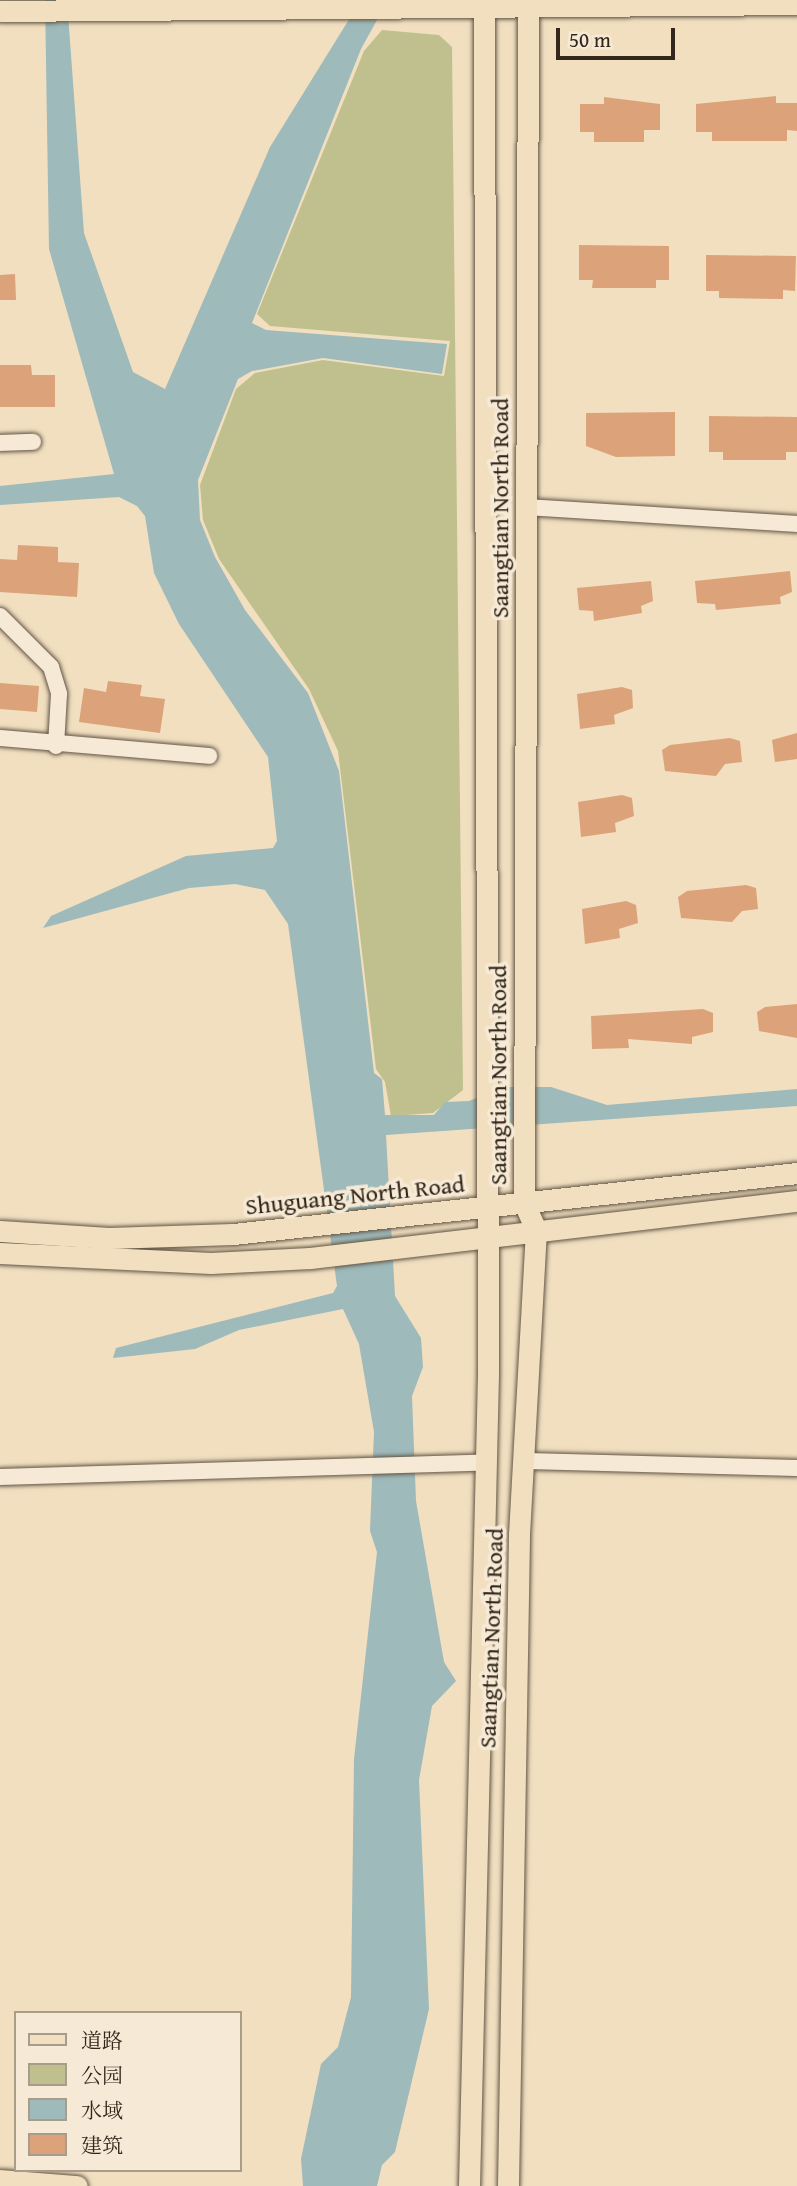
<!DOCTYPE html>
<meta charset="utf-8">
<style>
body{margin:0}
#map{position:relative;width:797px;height:2186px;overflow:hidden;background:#f1dfc0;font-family:"Gentium Book Plus","Noto Serif SC",serif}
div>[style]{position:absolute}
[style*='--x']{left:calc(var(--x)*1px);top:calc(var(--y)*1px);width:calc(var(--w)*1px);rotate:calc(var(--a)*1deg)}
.green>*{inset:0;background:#c0c08e}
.water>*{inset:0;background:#9ebabb}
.building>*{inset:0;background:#dca279}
.roads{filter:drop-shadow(0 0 2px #625544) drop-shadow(0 0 2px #625544)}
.minor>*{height:16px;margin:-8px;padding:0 8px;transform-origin:8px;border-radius:8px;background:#f6ead6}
.major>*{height:21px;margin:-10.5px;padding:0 10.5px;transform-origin:10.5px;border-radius:10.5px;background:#f1dfc0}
span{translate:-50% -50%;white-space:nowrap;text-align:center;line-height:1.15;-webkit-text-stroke:7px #f6ead6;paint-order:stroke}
.street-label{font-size:24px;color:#32271a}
.legend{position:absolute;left:14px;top:2011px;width:228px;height:161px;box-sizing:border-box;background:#f6ead6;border:2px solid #a89c8b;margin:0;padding:9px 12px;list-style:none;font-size:21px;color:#32271a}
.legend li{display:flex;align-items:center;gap:14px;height:35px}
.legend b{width:35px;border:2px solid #a89c8b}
.scale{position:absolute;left:556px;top:28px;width:119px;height:32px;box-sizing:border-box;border:4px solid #32271a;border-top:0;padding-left:9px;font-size:21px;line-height:24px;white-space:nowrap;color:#32271a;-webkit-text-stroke:5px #f6ead6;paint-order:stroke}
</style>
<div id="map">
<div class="green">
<div style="clip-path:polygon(382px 30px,439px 35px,452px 47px,463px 1090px,433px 1113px,391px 1116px,385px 1082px,376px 1069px,338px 751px,309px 689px,219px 559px,203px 520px,200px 485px,236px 389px,255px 373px,323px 360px,444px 376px,450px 341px,270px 326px,257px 314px,364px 51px)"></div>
</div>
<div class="water">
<div style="clip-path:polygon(45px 0,67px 0,84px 233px,133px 372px,165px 389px,270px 147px,361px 0,388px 0,361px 49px,252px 323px,266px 330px,447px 344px,442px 374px,323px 358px,252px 371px,238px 379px,198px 480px,200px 520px,215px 557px,245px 610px,308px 693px,339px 771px,374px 1073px,382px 1079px,385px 1115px,434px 1115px,445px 1102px,469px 1101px,503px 1087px,551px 1087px,607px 1105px,797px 1089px,797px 1106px,386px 1135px,395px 1296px,421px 1338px,423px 1367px,412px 1396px,416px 1501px,444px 1662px,456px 1681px,432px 1706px,419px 1780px,429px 2009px,395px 2152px,382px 2165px,377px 2186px,303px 2186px,301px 2159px,321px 2064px,338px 2047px,351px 1997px,354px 1759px,377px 1552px,370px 1531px,374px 1432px,359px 1344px,343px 1309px,239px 1330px,195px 1349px,113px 1358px,116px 1348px,333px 1293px,337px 1286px,288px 924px,265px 890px,235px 884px,189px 888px,43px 928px,51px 916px,186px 856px,273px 848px,277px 841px,268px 757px,179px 624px,154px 573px,145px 516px,137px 506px,119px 497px,0 505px,0 486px,114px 474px,49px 249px)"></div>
</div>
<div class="building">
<div style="clip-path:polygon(776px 96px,776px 103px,797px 103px,797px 131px,787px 130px,787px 141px,712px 141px,712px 132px,696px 132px,696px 104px)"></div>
<div style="clip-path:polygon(604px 97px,660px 104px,660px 130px,644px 130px,644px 142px,594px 142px,594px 132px,580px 132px,580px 104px,604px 104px)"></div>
<div style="clip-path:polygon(579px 245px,669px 246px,669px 280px,656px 280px,656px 288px,592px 288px,593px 280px,579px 280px)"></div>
<div style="clip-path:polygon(706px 255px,796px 256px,795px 291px,783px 290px,783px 299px,719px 298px,719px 291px,706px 291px)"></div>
<div style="clip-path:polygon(15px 274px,16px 300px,0 300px,0 275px)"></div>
<div style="clip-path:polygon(0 365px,31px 365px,32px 375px,55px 375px,55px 407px,0 407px)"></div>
<div style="clip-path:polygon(675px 412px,675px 456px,616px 457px,586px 446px,586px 413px)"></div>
<div style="clip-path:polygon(709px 416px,797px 417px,797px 452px,786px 452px,786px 460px,723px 460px,723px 452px,709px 452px)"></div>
<div style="clip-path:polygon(18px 545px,58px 547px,58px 562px,79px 563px,77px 597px,0 592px,0 559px,17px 560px)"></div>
<div style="clip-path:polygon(790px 571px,792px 592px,780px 597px,781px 604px,716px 610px,715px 604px,697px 603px,695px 581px)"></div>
<div style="clip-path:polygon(651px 581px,653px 601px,641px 606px,642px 613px,594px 621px,593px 611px,579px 610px,577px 588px)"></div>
<div style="clip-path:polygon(108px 681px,142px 685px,140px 696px,165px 699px,160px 733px,79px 722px,84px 688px,106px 692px)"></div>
<div style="clip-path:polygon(0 683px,39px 686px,37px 712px,0 709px)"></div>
<div style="clip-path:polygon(622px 687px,632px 690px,633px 708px,614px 715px,615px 724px,580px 729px,577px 694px)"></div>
<div style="clip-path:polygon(797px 733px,797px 759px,775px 762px,772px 740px)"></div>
<div style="clip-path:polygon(730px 738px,740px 741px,742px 762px,725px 764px,716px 776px,665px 771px,662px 750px,670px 745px)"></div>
<div style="clip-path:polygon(622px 795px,632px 798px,634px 816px,615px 823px,616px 832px,581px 837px,578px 802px)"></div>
<div style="clip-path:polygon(746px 885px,756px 888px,758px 909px,742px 911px,732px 922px,681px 918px,678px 897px,687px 891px)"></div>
<div style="clip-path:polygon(626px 901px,636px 905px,638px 923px,619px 929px,620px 938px,585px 944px,582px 909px)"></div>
<div style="clip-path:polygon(797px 1004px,797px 1038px,759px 1031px,757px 1012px,765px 1007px)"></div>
<div style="clip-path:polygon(703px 1009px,713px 1013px,713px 1032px,692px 1037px,692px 1044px,628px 1039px,629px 1048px,592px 1049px,591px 1016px)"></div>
</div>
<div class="roads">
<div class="minor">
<div style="--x:0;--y:443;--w:33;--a:-2"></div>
<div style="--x:526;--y:507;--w:272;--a:3.6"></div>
<div style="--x:0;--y:616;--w:72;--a:45"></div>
<div style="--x:51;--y:667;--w:28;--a:73"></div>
<div style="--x:59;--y:694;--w:52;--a:93.3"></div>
<div style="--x:0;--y:738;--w:210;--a:4.9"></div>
<div style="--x:527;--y:1461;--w:270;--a:1.5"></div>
<div style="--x:0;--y:1477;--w:485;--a:-1.7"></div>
</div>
<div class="major">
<div style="--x:0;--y:11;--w:797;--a:-0.5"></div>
<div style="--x:0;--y:1231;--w:109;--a:3.7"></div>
<div style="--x:109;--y:1238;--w:124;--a:-1.8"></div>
<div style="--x:233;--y:1234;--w:567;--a:-6.17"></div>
<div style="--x:0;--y:1253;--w:211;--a:2.7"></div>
<div style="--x:211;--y:1263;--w:99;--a:-2.9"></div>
<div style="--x:310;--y:1258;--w:490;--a:-6.7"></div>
<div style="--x:0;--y:2180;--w:77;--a:4.5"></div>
<div style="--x:469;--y:2186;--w:815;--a:-88.66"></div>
<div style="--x:488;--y:1371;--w:1371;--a:-90.17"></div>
<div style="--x:508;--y:2186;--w:652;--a:-89.03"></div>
<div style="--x:519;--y:1534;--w:304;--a:-86.8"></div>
<div style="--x:536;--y:1230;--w:30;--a:-114"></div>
<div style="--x:524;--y:1203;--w:1203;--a:-89.81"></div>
</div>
</div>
<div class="street-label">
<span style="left:500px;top:508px;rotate:-90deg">Saangtian North Road</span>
<span style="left:498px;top:1075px;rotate:-90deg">Saangtian North Road</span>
<span style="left:355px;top:1195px;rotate:-6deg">Shuguang North Road</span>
<span style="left:491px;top:1638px;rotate:-88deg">Saangtian North Road</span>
</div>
<ul class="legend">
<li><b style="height:9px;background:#f1dfc0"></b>道路</li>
<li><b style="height:19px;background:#c0c08e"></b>公园</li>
<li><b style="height:19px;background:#9ebabb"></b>水域</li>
<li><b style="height:19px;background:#dca279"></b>建筑</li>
</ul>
<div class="scale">50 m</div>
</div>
